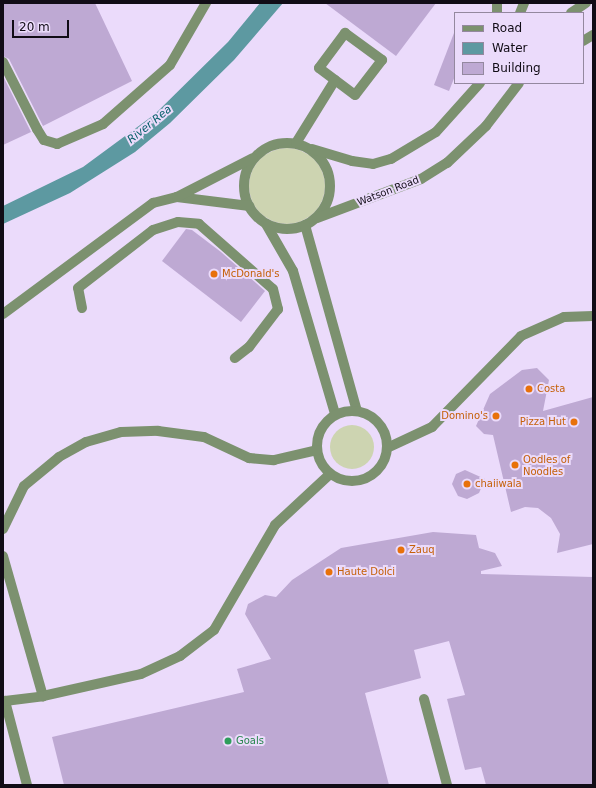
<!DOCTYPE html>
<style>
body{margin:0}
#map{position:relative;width:596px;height:788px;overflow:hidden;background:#ebdbfb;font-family:"DejaVu Sans",sans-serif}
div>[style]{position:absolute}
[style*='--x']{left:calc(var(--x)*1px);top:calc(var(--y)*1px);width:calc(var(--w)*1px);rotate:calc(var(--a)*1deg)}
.green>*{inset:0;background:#cdd4b1}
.round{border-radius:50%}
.water>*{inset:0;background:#5d99a1}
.building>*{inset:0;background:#bea9d3}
.minor>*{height:10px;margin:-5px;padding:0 5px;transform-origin:5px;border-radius:5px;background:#7c916f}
.minor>.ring{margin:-5px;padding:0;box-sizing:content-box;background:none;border:10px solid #7c916f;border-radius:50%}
.dots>*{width:11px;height:11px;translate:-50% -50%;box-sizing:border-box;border:2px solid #ebdbfb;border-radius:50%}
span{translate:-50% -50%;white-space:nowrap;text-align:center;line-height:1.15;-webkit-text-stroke:4px #ebdbfb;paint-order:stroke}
.street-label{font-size:10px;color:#110c16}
.food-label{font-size:10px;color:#c56008}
.left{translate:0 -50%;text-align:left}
.right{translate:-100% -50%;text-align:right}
.leisure-label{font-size:10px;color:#27864d}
.water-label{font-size:11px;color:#005d66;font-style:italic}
.frame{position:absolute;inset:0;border:4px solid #110c16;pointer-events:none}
.legend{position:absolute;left:454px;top:12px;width:130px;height:72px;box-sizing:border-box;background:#ebdbfb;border:1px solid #94889f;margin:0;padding:5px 7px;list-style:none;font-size:12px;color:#110c16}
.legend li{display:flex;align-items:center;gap:8px;height:20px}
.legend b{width:20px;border:1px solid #94889f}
.scale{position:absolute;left:12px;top:20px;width:57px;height:18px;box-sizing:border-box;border:2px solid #110c16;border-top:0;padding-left:5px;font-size:12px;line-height:14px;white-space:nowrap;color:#110c16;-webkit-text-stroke:3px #ebdbfb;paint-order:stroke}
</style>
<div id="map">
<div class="green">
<div class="round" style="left:249px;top:148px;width:76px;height:76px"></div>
<div class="round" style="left:330px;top:425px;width:44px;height:44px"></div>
</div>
<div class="water">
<div style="clip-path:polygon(260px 3px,283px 3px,234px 60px,170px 123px,135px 152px,70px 193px,3px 224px,3px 206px,83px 167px,155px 114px,228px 42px)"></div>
</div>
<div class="building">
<div style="clip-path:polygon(3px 3px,95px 3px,132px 81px,43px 126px,9px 59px,3px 56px)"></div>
<div style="clip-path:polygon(325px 3px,436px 3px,396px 56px)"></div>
<div style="clip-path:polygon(454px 33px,455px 76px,449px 91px,434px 85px)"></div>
<div style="clip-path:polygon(3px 76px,31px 132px,3px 145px)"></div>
<div style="clip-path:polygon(186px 229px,192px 230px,221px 252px,265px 291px,241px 322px,162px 261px)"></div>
<div style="clip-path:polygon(537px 368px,549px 380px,543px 411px,593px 397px,593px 544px,557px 553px,560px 534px,551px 518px,538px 508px,525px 507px,511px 512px,493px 435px,484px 434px,476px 426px,490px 394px,522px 370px)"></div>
<div style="clip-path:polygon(465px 470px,485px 479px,479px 493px,467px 499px,458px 496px,452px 484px,456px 474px)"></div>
<div style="clip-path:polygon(433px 532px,476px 535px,479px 548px,495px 553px,502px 566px,481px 571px,481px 574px,593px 577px,593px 785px,486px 785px,481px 767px,465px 770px,447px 699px,465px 695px,449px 641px,414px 650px,421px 678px,365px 693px,389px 785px,64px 785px,52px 737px,244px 692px,237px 669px,271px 659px,245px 614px,248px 604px,265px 595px,276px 597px,292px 580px,341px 548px)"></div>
</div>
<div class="minor">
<div style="--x:497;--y:3;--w:10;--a:90"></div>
<div style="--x:520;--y:13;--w:11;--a:-68"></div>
<div style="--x:571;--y:13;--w:18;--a:-34"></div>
<div style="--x:345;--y:33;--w:46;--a:36.1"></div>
<div style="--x:382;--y:60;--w:44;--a:127.6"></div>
<div style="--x:355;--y:95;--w:45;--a:-143.1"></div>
<div style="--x:319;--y:68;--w:44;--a:-53.4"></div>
<div style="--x:583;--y:41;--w:12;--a:-31"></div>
<div style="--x:3;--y:62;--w:75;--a:63.1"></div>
<div style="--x:37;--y:129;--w:13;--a:58"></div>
<div style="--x:44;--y:140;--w:14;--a:17"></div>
<div style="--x:57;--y:144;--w:50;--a:-23.5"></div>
<div style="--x:103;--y:124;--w:89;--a:-41.4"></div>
<div style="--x:170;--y:65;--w:72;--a:-59.9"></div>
<div class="ring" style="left:244px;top:143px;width:76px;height:76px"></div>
<div style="--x:296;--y:143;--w:74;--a:-58.2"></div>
<div style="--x:312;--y:149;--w:42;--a:16.7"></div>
<div style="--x:352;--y:161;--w:21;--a:8"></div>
<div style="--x:373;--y:164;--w:19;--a:-16"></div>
<div style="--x:391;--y:159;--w:52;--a:-31"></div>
<div style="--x:436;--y:132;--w:66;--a:-48.1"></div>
<div style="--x:177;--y:197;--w:73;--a:7.1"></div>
<div style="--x:317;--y:218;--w:111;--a:-20.6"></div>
<div style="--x:421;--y:179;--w:31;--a:-32"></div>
<div style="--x:447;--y:163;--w:54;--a:-43.5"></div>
<div style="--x:486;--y:126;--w:54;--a:-52.5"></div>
<div style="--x:266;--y:224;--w:54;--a:60.1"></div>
<div style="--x:293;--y:271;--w:149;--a:73.6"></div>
<div style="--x:305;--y:225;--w:193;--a:74.4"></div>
<div style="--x:82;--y:308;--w:20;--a:-101"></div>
<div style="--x:78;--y:288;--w:95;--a:-37.7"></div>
<div style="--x:153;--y:230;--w:26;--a:-18"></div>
<div style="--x:178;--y:222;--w:21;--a:5"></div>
<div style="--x:199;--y:224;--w:98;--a:41.3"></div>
<div style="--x:273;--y:289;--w:21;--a:76"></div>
<div style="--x:278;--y:309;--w:48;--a:127.3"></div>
<div style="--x:249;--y:347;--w:18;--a:142"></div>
<div style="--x:3;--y:314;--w:187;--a:-36.5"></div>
<div style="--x:153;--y:203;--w:25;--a:-14"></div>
<div style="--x:177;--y:197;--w:85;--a:-27.2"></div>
<div class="ring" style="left:317px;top:411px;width:60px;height:60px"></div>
<div style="--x:387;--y:448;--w:50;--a:-25"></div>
<div style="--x:432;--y:427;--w:127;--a:-45.6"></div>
<div style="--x:521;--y:336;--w:47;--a:-23.8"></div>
<div style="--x:564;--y:317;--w:29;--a:-2"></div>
<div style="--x:3;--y:529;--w:48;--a:-64"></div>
<div style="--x:24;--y:486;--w:45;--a:-39.6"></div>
<div style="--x:59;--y:457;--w:31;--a:-29"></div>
<div style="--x:86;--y:442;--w:36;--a:-16"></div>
<div style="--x:121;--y:432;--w:37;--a:-2"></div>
<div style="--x:158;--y:431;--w:46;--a:7.4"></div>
<div style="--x:204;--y:437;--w:50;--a:25"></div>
<div style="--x:249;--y:458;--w:25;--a:5"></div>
<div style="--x:274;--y:460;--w:44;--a:-13.1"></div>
<div style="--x:3;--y:556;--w:146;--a:74.1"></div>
<div style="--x:424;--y:699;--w:89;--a:75"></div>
<div style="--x:27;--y:785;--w:87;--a:-104.7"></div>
<div style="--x:5;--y:701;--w:38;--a:-7"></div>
<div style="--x:43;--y:696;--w:100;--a:-12.7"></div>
<div style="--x:141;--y:674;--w:43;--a:-24.8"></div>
<div style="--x:180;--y:656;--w:43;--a:-37.4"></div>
<div style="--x:214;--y:630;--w:121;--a:-59.8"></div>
<div style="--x:275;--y:525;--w:75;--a:-42.8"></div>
</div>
<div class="dots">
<div style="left:214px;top:274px;background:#e8710a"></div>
<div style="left:529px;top:389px;background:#e8710a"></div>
<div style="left:496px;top:416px;background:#e8710a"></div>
<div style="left:574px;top:422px;background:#e8710a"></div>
<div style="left:515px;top:465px;background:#e8710a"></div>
<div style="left:467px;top:484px;background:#e8710a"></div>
<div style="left:401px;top:550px;background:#e8710a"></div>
<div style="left:329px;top:572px;background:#e8710a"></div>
<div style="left:228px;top:741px;background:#2e9e5b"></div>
</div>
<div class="street-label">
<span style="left:388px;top:191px;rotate:-21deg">Watson Road</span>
</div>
<div class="food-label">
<span class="left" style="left:222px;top:274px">McDonald's</span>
<span class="left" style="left:537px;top:389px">Costa</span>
<span class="right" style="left:488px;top:416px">Domino's</span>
<span class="right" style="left:566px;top:422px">Pizza Hut</span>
<span class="left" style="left:523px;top:465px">Oodles of<br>Noodles</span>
<span class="left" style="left:475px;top:484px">chaiiwala</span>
<span class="left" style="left:409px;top:550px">Zauq</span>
<span class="left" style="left:337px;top:572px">Haute Dolci</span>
</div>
<div class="leisure-label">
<span class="left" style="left:236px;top:741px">Goals</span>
</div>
<div class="water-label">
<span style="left:150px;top:125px;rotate:-39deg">River Rea</span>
</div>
<div class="frame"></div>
<ul class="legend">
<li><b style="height:5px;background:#7c916f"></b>Road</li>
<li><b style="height:11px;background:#5d99a1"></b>Water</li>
<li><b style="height:11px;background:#bea9d3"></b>Building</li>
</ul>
<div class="scale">20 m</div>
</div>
